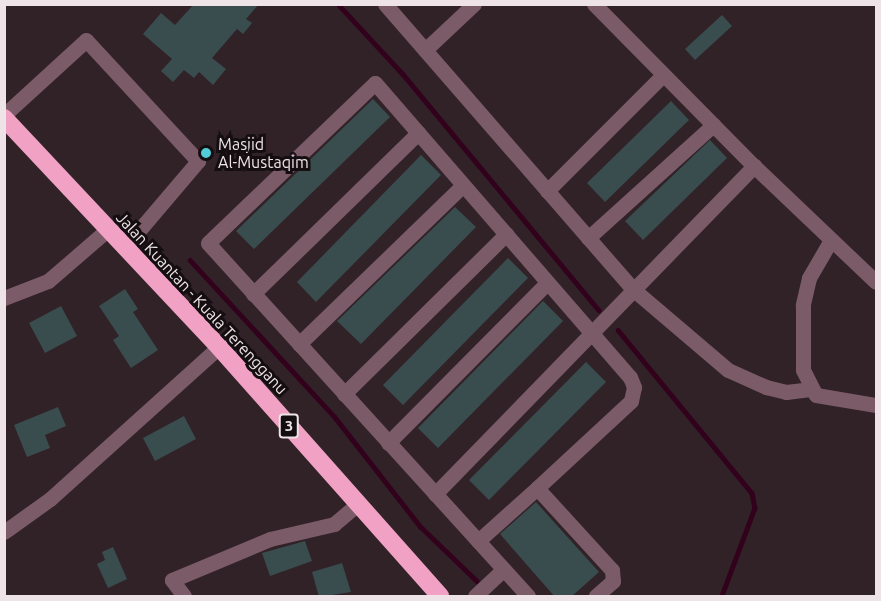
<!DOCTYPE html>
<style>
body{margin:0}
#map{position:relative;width:881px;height:601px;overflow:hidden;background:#312228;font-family:Ubuntu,sans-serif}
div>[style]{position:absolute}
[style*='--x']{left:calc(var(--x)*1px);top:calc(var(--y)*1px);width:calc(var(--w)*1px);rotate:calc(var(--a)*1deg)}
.stream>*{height:4.5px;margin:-2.25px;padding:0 2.25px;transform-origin:2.25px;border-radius:2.25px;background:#32021c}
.building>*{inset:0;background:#394c4e}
.minor>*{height:15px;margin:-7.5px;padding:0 7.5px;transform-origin:7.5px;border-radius:7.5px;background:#7b5b68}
.highway>*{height:18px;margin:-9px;padding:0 9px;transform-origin:9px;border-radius:9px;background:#f0a1c4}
.dots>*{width:16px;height:16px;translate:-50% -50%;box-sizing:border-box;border:3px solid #140e11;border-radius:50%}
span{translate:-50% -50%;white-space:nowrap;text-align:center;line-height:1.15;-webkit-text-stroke:6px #140e11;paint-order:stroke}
.shield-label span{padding:2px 4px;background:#140e11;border:2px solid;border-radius:4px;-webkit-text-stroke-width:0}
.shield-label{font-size:15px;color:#eee4e8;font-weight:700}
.poi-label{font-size:16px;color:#eee4e8}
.left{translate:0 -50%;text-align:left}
.street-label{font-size:16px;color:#eee4e8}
.frame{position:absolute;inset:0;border:6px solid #eee4e8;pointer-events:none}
</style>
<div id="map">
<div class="stream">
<div style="--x:338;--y:4;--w:94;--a:47.2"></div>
<div style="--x:402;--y:73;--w:308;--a:50.3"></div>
<div style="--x:190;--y:260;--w:212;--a:47.3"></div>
<div style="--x:334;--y:416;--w:140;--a:52"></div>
<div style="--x:420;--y:526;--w:79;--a:44"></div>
<div style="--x:618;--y:330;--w:211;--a:50.6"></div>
<div style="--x:752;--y:493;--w:15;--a:79"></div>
<div style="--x:755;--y:508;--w:94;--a:110.6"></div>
</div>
<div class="building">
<div style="clip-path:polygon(194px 4px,259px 4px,246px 19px,252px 23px,243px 34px,237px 29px,212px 58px,226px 69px,213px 85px,199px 72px,194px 78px,184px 70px,173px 82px,161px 71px,172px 59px,143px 34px,161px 13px,175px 25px)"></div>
<div style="clip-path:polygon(722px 15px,732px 26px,695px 60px,685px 49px)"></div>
<div style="clip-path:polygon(373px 99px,390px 117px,254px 249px,236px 231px)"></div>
<div style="clip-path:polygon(671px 101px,689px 120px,605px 202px,587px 183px)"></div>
<div style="clip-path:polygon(710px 140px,727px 158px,643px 240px,625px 221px)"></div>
<div style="clip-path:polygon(421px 155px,441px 175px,316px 302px,297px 282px)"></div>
<div style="clip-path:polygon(455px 207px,476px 227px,361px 344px,337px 321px)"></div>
<div style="clip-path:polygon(508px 258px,528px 278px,403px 405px,383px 385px)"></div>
<div style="clip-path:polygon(125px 289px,138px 309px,133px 312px,158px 350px,131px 368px,113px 340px,119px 336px,99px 306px)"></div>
<div style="clip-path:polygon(543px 301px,563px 321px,438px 448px,418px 428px)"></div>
<div style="clip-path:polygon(61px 306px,77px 336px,45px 353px,29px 323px)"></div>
<div style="clip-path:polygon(586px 362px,606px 382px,489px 500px,469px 480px)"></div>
<div style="clip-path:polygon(58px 407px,66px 426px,45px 435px,50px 448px,27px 457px,14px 425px)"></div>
<div style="clip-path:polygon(184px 416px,196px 439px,155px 461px,143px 438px)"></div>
<div style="clip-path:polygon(536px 502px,599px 572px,571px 597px,555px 597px,500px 534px)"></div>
<div style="clip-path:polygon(305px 541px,312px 561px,270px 576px,262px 553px)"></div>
<div style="clip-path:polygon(113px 547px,127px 579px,108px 588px,97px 564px,105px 560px,102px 552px)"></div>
<div style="clip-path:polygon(342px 563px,351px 592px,319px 597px,312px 572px)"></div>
</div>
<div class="minor">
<div style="--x:385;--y:4;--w:379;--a:49"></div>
<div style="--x:634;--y:290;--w:123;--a:40.4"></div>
<div style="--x:728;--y:370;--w:42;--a:24.1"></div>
<div style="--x:766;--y:387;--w:21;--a:14"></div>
<div style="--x:786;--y:392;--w:24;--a:-7"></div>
<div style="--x:594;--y:4;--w:228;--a:45.4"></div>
<div style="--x:754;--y:166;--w:168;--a:43.6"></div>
<div style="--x:425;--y:50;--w:67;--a:-43.2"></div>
<div style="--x:4;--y:115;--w:111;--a:-42.4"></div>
<div style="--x:86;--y:40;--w:165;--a:47.2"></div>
<div style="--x:198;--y:161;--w:114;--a:130.4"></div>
<div style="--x:547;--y:191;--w:164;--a:-45"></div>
<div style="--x:588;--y:238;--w:169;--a:-42.1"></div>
<div style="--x:831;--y:240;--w:44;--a:120.1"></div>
<div style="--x:809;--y:278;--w:28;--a:103"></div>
<div style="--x:803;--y:305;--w:65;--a:90"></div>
<div style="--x:803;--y:370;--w:28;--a:63"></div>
<div style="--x:816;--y:395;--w:61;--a:9.5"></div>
<div style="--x:253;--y:294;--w:231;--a:-44.3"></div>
<div style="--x:4;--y:298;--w:47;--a:-21.1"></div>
<div style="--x:48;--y:281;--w:78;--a:-40.8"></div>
<div style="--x:299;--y:344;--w:228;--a:-44.1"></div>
<div style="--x:344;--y:394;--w:228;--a:-44.6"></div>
<div style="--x:388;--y:443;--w:226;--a:-45.2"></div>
<div style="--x:435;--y:494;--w:458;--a:-45.8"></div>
<div style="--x:4;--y:532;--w:57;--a:-35.7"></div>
<div style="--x:50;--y:499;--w:227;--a:-42"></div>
<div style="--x:478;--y:541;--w:79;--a:-41.9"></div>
<div style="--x:184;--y:596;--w:20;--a:-127"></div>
<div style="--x:172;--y:580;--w:106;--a:-22.7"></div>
<div style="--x:270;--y:539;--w:66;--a:-13.2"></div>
<div style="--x:334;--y:524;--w:31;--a:-40"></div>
<div style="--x:475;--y:596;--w:38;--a:-43"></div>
<div style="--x:528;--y:596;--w:476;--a:-132.2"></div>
<div style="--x:208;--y:243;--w:231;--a:-43.8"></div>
<div style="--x:375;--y:83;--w:389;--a:49.1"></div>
<div style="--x:630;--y:377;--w:11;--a:68"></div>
<div style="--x:634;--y:387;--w:14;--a:102"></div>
<div style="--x:631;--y:401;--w:128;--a:137.2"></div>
<div style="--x:537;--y:488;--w:111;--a:47.6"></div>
<div style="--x:612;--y:570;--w:11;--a:85"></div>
<div style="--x:613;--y:581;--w:23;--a:139"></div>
</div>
<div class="highway">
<div style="--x:4;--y:118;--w:314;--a:46.8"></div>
<div style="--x:219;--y:347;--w:333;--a:48.4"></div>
</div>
<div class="dots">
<div style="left:206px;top:153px;background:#52cbd8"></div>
</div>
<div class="shield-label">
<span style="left:289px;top:426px">3</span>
</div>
<div class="poi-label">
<span class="left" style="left:218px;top:153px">Masjid<br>Al-Mustaqim</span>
</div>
<div class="street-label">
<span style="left:202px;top:303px;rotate:47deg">Jalan Kuantan - Kuala Terengganu</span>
</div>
<div class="frame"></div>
</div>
